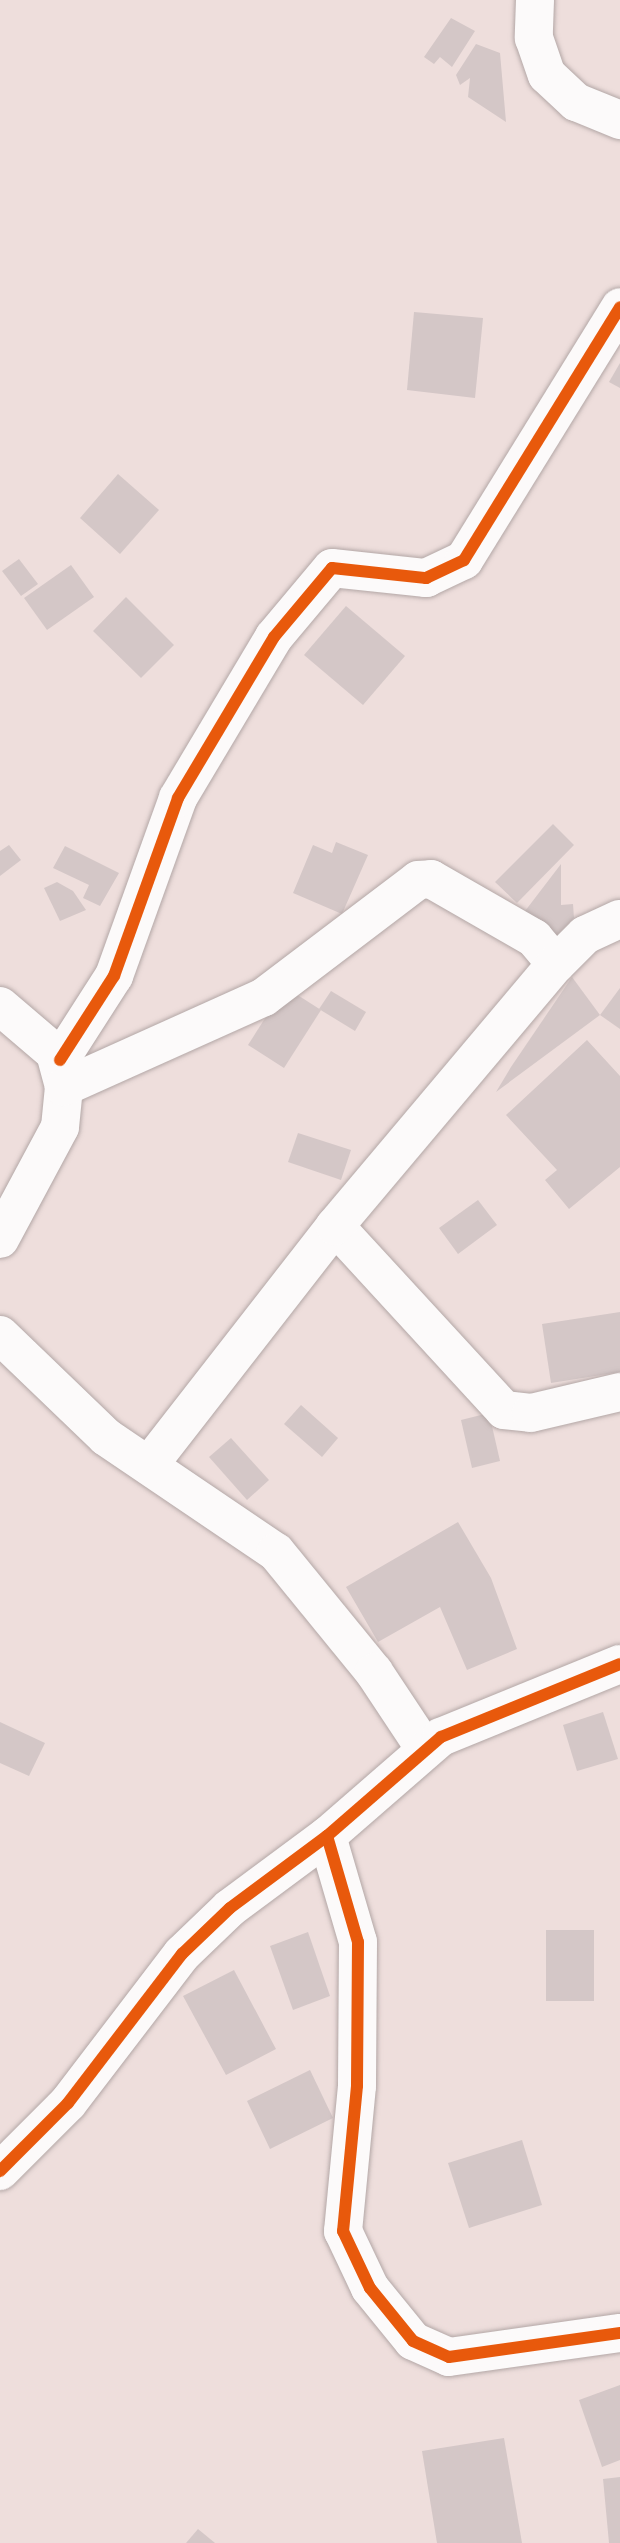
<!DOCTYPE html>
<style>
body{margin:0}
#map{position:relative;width:620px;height:2543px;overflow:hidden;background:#eededc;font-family:"Public Sans",sans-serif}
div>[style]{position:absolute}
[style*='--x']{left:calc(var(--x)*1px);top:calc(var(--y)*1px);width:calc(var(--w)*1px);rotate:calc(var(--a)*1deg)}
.building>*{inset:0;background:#d4c7c7}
.roads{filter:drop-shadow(0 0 2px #b3a7a6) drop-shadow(0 0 2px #b3a7a6)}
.minor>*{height:38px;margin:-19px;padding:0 19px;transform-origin:19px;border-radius:19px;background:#fcfafa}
.cycleway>*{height:12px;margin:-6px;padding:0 6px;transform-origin:6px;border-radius:6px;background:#e8590c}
span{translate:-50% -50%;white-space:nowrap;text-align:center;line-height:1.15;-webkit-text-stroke:7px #ffe6e4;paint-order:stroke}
</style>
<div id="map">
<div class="building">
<div style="clip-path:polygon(451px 18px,475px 31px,452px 67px,440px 57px,434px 64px,424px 57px)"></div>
<div style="clip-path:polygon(476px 44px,500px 53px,506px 122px,468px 97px,470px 78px,460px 85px,456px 75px)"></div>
<div style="clip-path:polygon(414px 312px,483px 318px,475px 398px,407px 390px)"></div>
<div style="clip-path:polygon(620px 363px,620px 388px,609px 382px)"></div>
<div style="clip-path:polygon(118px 474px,159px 510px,120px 554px,80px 518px)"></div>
<div style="clip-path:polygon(19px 559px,38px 584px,21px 596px,2px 571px)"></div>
<div style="clip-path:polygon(71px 565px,94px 597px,47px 630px,24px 598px)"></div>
<div style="clip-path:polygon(126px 597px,174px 645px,141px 678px,93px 631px)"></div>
<div style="clip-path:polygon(346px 606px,405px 656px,363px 705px,304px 655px)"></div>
<div style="clip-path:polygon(553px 824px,574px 845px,517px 903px,495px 882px)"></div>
<div style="clip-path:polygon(336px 842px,368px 855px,342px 914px,293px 893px,313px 845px,332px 853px)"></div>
<div style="clip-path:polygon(9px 845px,21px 860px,0 876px,0 851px)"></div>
<div style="clip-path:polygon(65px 846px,119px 873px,100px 906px,83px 898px,89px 885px,53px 868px)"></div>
<div style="clip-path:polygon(561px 864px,561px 905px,573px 904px,574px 918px,551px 941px,522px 915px)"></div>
<div style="clip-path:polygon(57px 882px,73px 891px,86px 910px,60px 921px,44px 888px)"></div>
<div style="clip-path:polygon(572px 977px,600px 1015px,496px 1092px,511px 1067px)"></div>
<div style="clip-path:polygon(285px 987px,321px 1010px,284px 1068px,248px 1045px)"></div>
<div style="clip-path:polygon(620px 988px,620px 1029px,600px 1015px)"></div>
<div style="clip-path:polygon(331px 991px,366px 1012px,355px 1031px,319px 1009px)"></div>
<div style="clip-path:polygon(587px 1040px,620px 1076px,620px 1167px,569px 1209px,545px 1180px,557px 1170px,506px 1115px)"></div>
<div style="clip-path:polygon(298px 1133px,351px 1150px,341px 1180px,288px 1162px)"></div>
<div style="clip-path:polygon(478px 1200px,497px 1225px,458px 1254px,439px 1228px)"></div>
<div style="clip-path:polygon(620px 1312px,620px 1372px,551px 1383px,542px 1324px)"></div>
<div style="clip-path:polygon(301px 1405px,338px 1438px,322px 1457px,284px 1424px)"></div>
<div style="clip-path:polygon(489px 1413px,500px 1461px,472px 1468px,461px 1420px)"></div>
<div style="clip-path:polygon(231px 1438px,269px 1480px,247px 1500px,209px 1457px)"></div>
<div style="clip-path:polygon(458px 1522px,491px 1578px,517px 1649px,467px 1670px,440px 1607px,378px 1642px,346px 1587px)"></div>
<div style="clip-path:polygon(603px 1712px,618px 1759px,577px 1771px,563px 1725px)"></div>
<div style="clip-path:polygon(0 1722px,45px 1743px,29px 1776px,0 1763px)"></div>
<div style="clip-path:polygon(546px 1930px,594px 1930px,594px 2001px,546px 2001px)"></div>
<div style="clip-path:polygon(308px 1932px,330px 1996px,293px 2010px,270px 1946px)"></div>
<div style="clip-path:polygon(234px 1970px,276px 2049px,226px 2075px,183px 1996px)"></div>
<div style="clip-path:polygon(310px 2070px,333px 2118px,270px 2149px,247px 2101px)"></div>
<div style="clip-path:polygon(522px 2140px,542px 2205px,469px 2228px,448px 2163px)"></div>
<div style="clip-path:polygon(620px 2385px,620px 2460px,602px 2467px,579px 2400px)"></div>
<div style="clip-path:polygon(504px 2438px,522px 2543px,437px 2543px,422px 2451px)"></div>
<div style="clip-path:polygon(620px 2477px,620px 2543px,609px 2543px,603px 2479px)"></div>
<div style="clip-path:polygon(198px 2529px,215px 2543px,186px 2543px)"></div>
</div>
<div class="roads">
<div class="minor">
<div style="--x:535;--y:0;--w:38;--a:92"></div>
<div style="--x:534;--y:38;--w:39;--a:71"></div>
<div style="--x:547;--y:75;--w:40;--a:43"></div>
<div style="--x:576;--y:102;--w:48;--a:22.2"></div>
<div style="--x:0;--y:1006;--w:72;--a:40.5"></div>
<div style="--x:55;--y:1053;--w:35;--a:75"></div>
<div style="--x:64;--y:1087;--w:40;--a:95.7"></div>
<div style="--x:60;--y:1127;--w:127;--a:118.2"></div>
<div style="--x:60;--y:1060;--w:100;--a:-57.3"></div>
<div style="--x:114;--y:976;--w:189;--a:-70.2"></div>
<div style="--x:178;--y:798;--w:187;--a:-59.2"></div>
<div style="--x:274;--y:637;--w:90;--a:-50"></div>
<div style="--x:332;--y:568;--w:95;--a:6.1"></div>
<div style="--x:426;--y:578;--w:42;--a:-25.3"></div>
<div style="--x:464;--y:560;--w:297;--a:-58.3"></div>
<div style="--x:64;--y:1087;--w:219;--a:-24.2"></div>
<div style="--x:264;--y:997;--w:193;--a:-37.2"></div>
<div style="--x:418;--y:880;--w:13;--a:-4"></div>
<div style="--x:431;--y:879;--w:119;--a:29.8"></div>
<div style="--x:534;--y:938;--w:34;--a:50"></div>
<div style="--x:335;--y:1226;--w:250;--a:47.4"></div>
<div style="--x:504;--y:1410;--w:27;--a:6"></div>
<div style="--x:531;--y:1413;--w:91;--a:-13.3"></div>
<div style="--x:0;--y:1335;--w:147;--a:43.9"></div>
<div style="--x:106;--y:1437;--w:205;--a:34.1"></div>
<div style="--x:276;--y:1552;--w:155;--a:50.8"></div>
<div style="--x:374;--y:1672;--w:92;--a:56.5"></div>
<div style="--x:149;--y:1465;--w:303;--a:-52.1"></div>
<div style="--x:335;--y:1226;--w:343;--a:-49.9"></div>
<div style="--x:556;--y:964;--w:41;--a:-45"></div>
<div style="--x:585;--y:935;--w:38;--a:-25"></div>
<div style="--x:327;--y:1836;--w:110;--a:73.7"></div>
<div style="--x:358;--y:1942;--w:144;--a:90.4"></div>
<div style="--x:357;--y:2086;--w:146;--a:95.5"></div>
<div style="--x:343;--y:2231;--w:63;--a:64.7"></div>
<div style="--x:370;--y:2288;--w:68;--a:50.9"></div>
<div style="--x:413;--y:2341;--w:39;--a:24"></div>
<div style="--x:449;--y:2357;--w:173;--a:-8"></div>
<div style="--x:0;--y:2171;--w:96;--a:-45"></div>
<div style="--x:68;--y:2103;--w:188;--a:-52.6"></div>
<div style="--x:182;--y:1954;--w:66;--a:-43.8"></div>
<div style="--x:230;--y:1908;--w:121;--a:-36.6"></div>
<div style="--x:327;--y:1836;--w:151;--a:-41"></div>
<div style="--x:441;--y:1737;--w:193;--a:-22.2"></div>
</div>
</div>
<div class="cycleway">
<div style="--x:60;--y:1060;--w:100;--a:-57.3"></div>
<div style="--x:114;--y:976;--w:189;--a:-70.2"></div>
<div style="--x:178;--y:798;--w:187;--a:-59.2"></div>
<div style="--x:274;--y:637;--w:90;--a:-50"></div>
<div style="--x:332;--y:568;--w:95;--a:6.1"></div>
<div style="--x:426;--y:578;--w:42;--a:-25.3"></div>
<div style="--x:464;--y:560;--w:297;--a:-58.3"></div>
<div style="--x:327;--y:1836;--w:110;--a:73.7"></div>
<div style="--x:358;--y:1942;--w:144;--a:90.4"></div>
<div style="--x:357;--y:2086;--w:146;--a:95.5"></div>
<div style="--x:343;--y:2231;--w:63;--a:64.7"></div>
<div style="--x:370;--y:2288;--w:68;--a:50.9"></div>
<div style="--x:413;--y:2341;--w:39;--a:24"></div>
<div style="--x:449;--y:2357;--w:173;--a:-8"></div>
<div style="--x:0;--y:2171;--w:96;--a:-45"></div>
<div style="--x:68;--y:2103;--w:188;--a:-52.6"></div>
<div style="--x:182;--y:1954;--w:66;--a:-43.8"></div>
<div style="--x:230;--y:1908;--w:121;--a:-36.6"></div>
<div style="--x:327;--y:1836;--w:151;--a:-41"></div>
<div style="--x:441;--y:1737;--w:193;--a:-22.2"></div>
</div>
</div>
